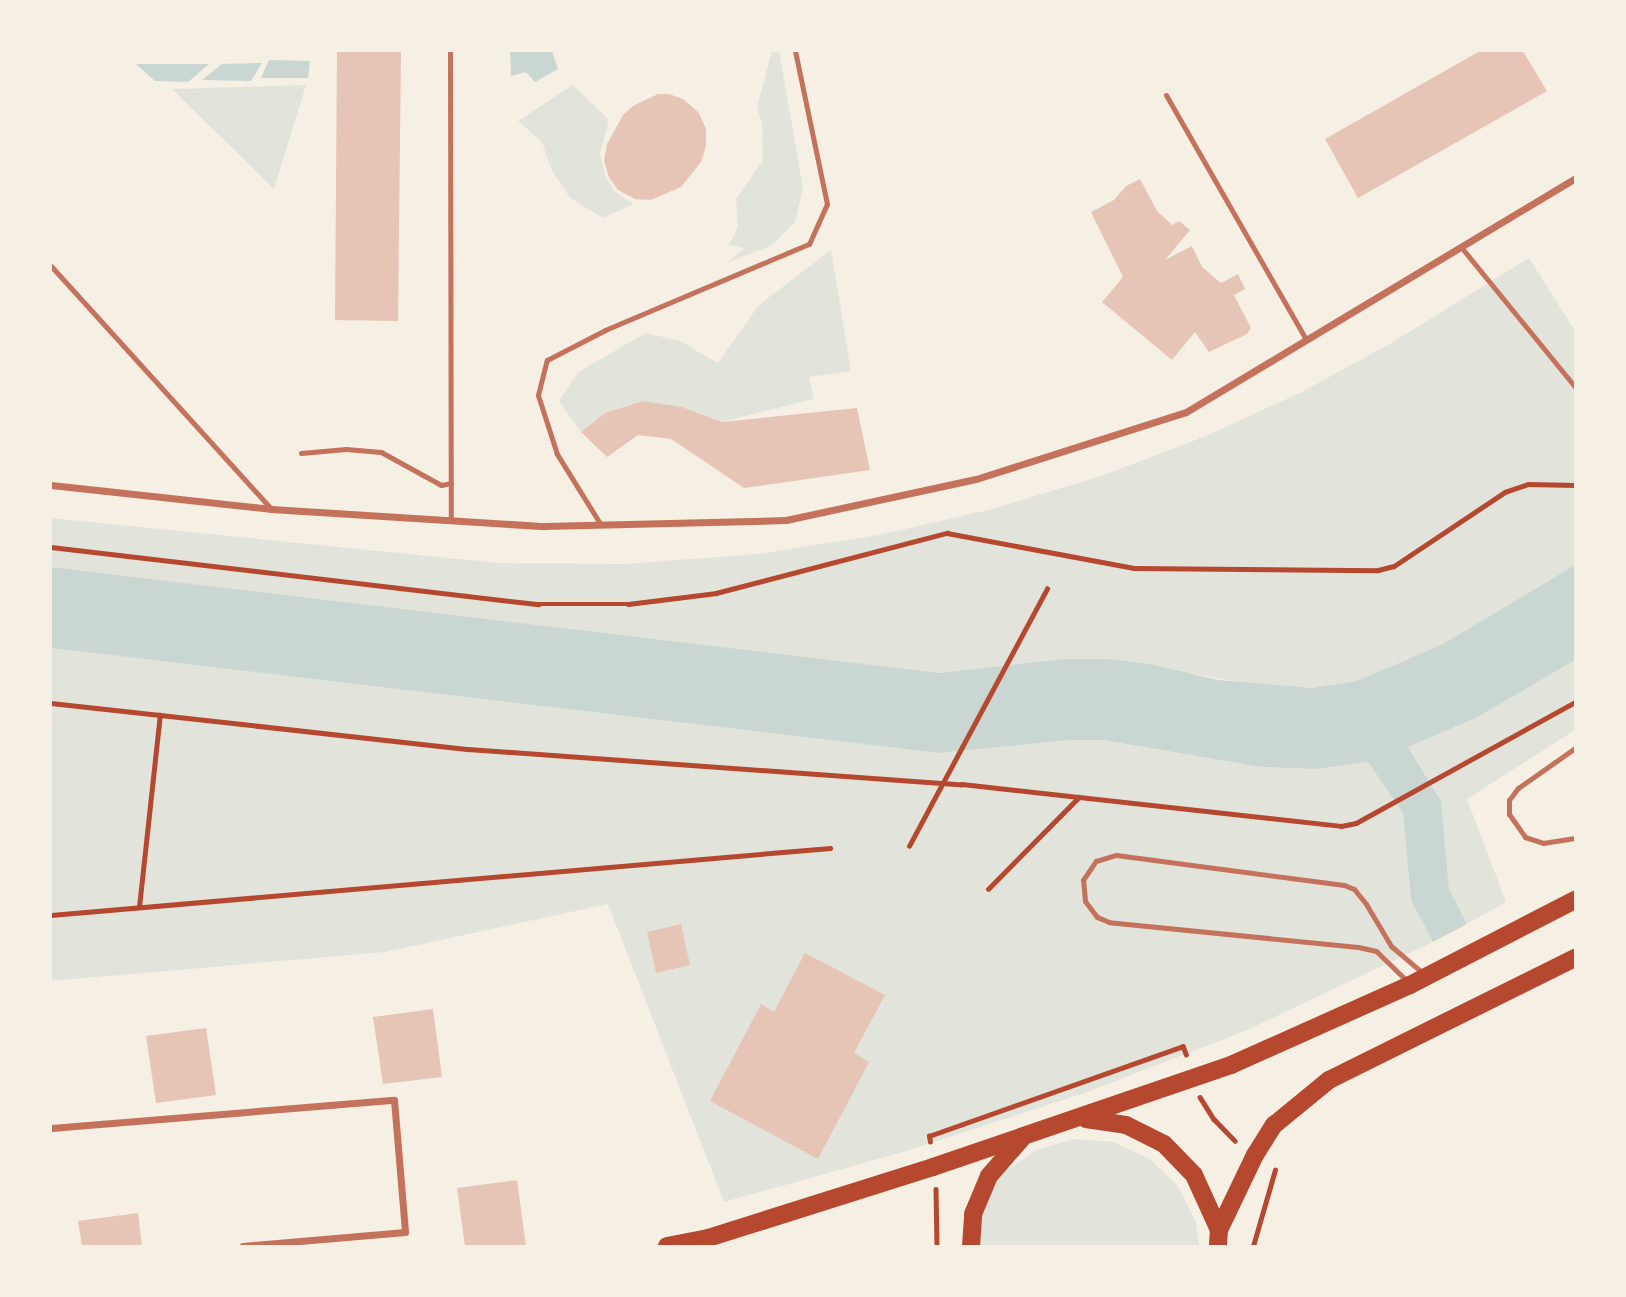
<!DOCTYPE html>
<style>
body{margin:0}
#map{position:relative;width:1626px;height:1297px;overflow:hidden;background:#f6efe4;font-family:"PT Sans Narrow",sans-serif}
div>[style]{position:absolute}
[style*='--x']{left:calc(var(--x)*1px);top:calc(var(--y)*1px);width:calc(var(--w)*1px);rotate:calc(var(--a)*1deg)}
.green>*{inset:0;background:#e2e4dc}
.water>*{inset:0;background:#c9d6d2}
.building>*{inset:0;background:#e6c5b7}
.path>*{height:4.5px;margin:-2.25px;padding:0 2.25px;transform-origin:2.25px;border-radius:2.25px;background:#b5482f}
.service>*{height:5px;margin:-2.5px;padding:0 2.5px;transform-origin:2.5px;border-radius:2.5px;background:#c5725c}
.minor>*{height:7px;margin:-3.5px;padding:0 3.5px;transform-origin:3.5px;border-radius:3.5px;background:#c5725c}
.primary>*{height:18px;margin:-9px;padding:0 9px;transform-origin:9px;border-radius:9px;background:#b5482f}
span{translate:-50% -50%;white-space:nowrap;text-align:center;line-height:1.15;-webkit-text-stroke:7px #f6efe4;paint-order:stroke}
.frame{position:absolute;inset:0;border:52px solid #f6efe4;pointer-events:none}
</style>
<div id="map">
<div class="green">
<div style="clip-path:polygon(772px 51px,779px 51px,803px 188px,795px 222px,772px 245px,727px 263px,744px 248px,729px 245px,738px 227px,736px 199px,763px 160px,762px 124px,757px 107px)"></div>
<div style="clip-path:polygon(306px 85px,274px 189px,172px 89px)"></div>
<div style="clip-path:polygon(573px 85px,609px 120px,600px 153px,605px 176px,614px 191px,633px 204px,603px 218px,570px 198px,551px 169px,542px 142px,518px 121px)"></div>
<div style="clip-path:polygon(831px 250px,851px 371px,809px 377px,814px 399px,722px 422px,682px 407px,643px 401px,605px 413px,581px 432px,559px 401px,578px 372px,646px 333px,680px 341px,718px 363px,759px 305px)"></div>
<div style="clip-path:polygon(1529px 258px,1575px 331px,1575px 565px,1441px 645px,1357px 681px,1312px 688px,1267px 687px,1108px 659px,1063px 659px,940px 673px,51px 567px,51px 518px,499px 563px,624px 564px,758px 554px,879px 535px,992px 509px,1101px 476px,1201px 438px,1302px 392px,1393px 342px)"></div>
<div style="clip-path:polygon(51px 648px,939px 753px,1068px 739px,1103px 740px,1261px 767px,1316px 769px,1368px 762px,1403px 813px,1411px 900px,1433px 942px,1247px 1030px,1085px 1093px,903px 1152px,724px 1202px,608px 904px,385px 952px,51px 981px)"></div>
<div style="clip-path:polygon(1575px 660px,1575px 730px,1467px 799px,1506px 902px,1467px 924px,1449px 889px,1441px 801px,1408px 747px,1478px 717px)"></div>
<div style="clip-path:polygon(1074px 1139px,1113px 1142px,1150px 1159px,1178px 1186px,1196px 1222px,1199px 1246px,971px 1246px,980px 1205px,1003px 1173px,1036px 1150px)"></div>
</div>
<div class="water">
<div style="clip-path:polygon(510px 51px,552px 51px,558px 69px,535px 82px,526px 72px,511px 76px)"></div>
<div style="clip-path:polygon(269px 60px,310px 61px,308px 78px,261px 78px)"></div>
<div style="clip-path:polygon(262px 63px,251px 81px,202px 80px,222px 64px)"></div>
<div style="clip-path:polygon(136px 64px,209px 64px,188px 82px,155px 81px)"></div>
<div style="clip-path:polygon(1575px 565px,1575px 660px,1478px 717px,1408px 747px,1441px 801px,1449px 889px,1467px 924px,1433px 942px,1411px 900px,1403px 813px,1368px 762px,1316px 769px,1261px 767px,1103px 740px,1068px 740px,939px 753px,51px 648px,51px 567px,940px 673px,1063px 659px,1108px 659px,1150px 664px,1218px 680px,1312px 688px,1357px 681px,1441px 645px)"></div>
</div>
<div class="building">
<div style="clip-path:polygon(337px 51px,401px 51px,398px 321px,335px 320px)"></div>
<div style="clip-path:polygon(1480px 51px,1523px 51px,1547px 91px,1358px 198px,1325px 139px)"></div>
<div style="clip-path:polygon(658px 94px,669px 94px,683px 99px,699px 113px,706px 129px,706px 146px,701px 162px,681px 187px,651px 200px,635px 199px,618px 190px,609px 177px,604px 161px,607px 144px,623px 115px,633px 106px)"></div>
<div style="clip-path:polygon(1140px 179px,1157px 211px,1172px 225px,1179px 221px,1190px 230px,1165px 260px,1192px 246px,1202px 267px,1221px 283px,1238px 274px,1245px 289px,1234px 295px,1251px 328px,1247px 334px,1209px 352px,1195px 332px,1172px 360px,1102px 302px,1123px 277px,1091px 212px,1114px 200px,1126px 186px)"></div>
<div style="clip-path:polygon(643px 401px,682px 407px,722px 422px,857px 408px,870px 470px,744px 488px,671px 439px,638px 435px,607px 457px,581px 432px,605px 413px)"></div>
<div style="clip-path:polygon(681px 924px,690px 965px,656px 973px,647px 932px)"></div>
<div style="clip-path:polygon(805px 953px,885px 995px,854px 1053px,869px 1062px,818px 1159px,710px 1101px,761px 1004px,774px 1012px)"></div>
<div style="clip-path:polygon(433px 1009px,442px 1077px,383px 1084px,373px 1017px)"></div>
<div style="clip-path:polygon(206px 1028px,216px 1095px,156px 1103px,146px 1036px)"></div>
<div style="clip-path:polygon(517px 1180px,526px 1246px,465px 1246px,457px 1188px)"></div>
<div style="clip-path:polygon(138px 1213px,142px 1246px,82px 1246px,78px 1221px)"></div>
</div>
<div class="path">
<div style="--x:51;--y:547;--w:491;--a:6.7"></div>
<div style="--x:539;--y:604;--w:89;--a:0"></div>
<div style="--x:628;--y:604;--w:89;--a:-7.1"></div>
<div style="--x:716;--y:593;--w:239;--a:-14.6"></div>
<div style="--x:947;--y:533;--w:190;--a:10.6"></div>
<div style="--x:1134;--y:568;--w:244;--a:0.5"></div>
<div style="--x:1378;--y:570;--w:16;--a:-14"></div>
<div style="--x:1394;--y:566;--w:133;--a:-33.7"></div>
<div style="--x:1505;--y:492;--w:24;--a:-19"></div>
<div style="--x:1528;--y:484;--w:47;--a:1.2"></div>
<div style="--x:51;--y:703;--w:420;--a:6.3"></div>
<div style="--x:468;--y:749;--w:495;--a:4.1"></div>
<div style="--x:962;--y:784;--w:381;--a:6.3"></div>
<div style="--x:1341;--y:826;--w:15;--a:-11"></div>
<div style="--x:1356;--y:823;--w:250;--a:-28.9"></div>
<div style="--x:909;--y:846;--w:292;--a:-61.8"></div>
<div style="--x:988;--y:889;--w:129;--a:-45.3"></div>
<div style="--x:139;--y:907;--w:193;--a:-83.8"></div>
<div style="--x:51;--y:915;--w:782;--a:-4.92"></div>
<div style="--x:1200;--y:1097;--w:26;--a:58"></div>
<div style="--x:1214;--y:1119;--w:30;--a:46"></div>
<div style="--x:930;--y:1142;--w:6;--a:-99"></div>
<div style="--x:929;--y:1136;--w:269;--a:-19.5"></div>
<div style="--x:1183;--y:1046;--w:9;--a:69"></div>
<div style="--x:936;--y:1189;--w:57;--a:89"></div>
<div style="--x:1253;--y:1246;--w:79;--a:-73.9"></div>
</div>
<div class="service">
<div style="--x:450;--y:51;--w:470;--a:89.9"></div>
<div style="--x:1166;--y:95;--w:281;--a:60.2"></div>
<div style="--x:1461;--y:247;--w:181;--a:50.8"></div>
<div style="--x:51;--y:266;--w:328;--a:47.8"></div>
<div style="--x:301;--y:453;--w:45;--a:-5.1"></div>
<div style="--x:346;--y:449;--w:35;--a:5"></div>
<div style="--x:381;--y:452;--w:68;--a:28.8"></div>
<div style="--x:441;--y:485;--w:10;--a:-11"></div>
<div style="--x:601;--y:525;--w:84;--a:-121.8"></div>
<div style="--x:557;--y:454;--w:62;--a:-107.9"></div>
<div style="--x:538;--y:395;--w:36;--a:-76"></div>
<div style="--x:547;--y:360;--w:65;--a:-27.3"></div>
<div style="--x:605;--y:330;--w:221;--a:-22.9"></div>
<div style="--x:809;--y:244;--w:44;--a:-65.8"></div>
<div style="--x:827;--y:204;--w:156;--a:-101.8"></div>
<div style="--x:1575;--y:748;--w:70;--a:144.9"></div>
<div style="--x:1518;--y:788;--w:15;--a:127"></div>
<div style="--x:1509;--y:800;--w:14;--a:90"></div>
<div style="--x:1509;--y:814;--w:28;--a:55"></div>
<div style="--x:1525;--y:837;--w:19;--a:18"></div>
<div style="--x:1543;--y:843;--w:32;--a:-9"></div>
<div style="--x:1407;--y:981;--w:43;--a:-135.9"></div>
<div style="--x:1376;--y:951;--w:18;--a:-167"></div>
<div style="--x:1358;--y:947;--w:250;--a:-174.3"></div>
<div style="--x:1109;--y:922;--w:13;--a:-157"></div>
<div style="--x:1097;--y:917;--w:20;--a:-127"></div>
<div style="--x:1085;--y:901;--w:21;--a:-95"></div>
<div style="--x:1083;--y:880;--w:23;--a:-56"></div>
<div style="--x:1096;--y:861;--w:21;--a:-17"></div>
<div style="--x:1116;--y:855;--w:230;--a:7.5"></div>
<div style="--x:1344;--y:885;--w:11;--a:22"></div>
<div style="--x:1354;--y:889;--w:19;--a:51"></div>
<div style="--x:1366;--y:904;--w:49;--a:59.2"></div>
<div style="--x:1391;--y:946;--w:43;--a:40.3"></div>
</div>
<div class="minor">
<div style="--x:51;--y:485;--w:221;--a:6.2"></div>
<div style="--x:271;--y:509;--w:274;--a:3.6"></div>
<div style="--x:544;--y:526;--w:242;--a:-1.4"></div>
<div style="--x:786;--y:520;--w:194;--a:-12.2"></div>
<div style="--x:976;--y:479;--w:220;--a:-17.7"></div>
<div style="--x:1186;--y:412;--w:454;--a:-31"></div>
<div style="--x:51;--y:1128;--w:344;--a:-4.7"></div>
<div style="--x:394;--y:1100;--w:132;--a:85.2"></div>
<div style="--x:405;--y:1232;--w:163;--a:175.1"></div>
</div>
<div class="primary">
<div style="--x:1086;--y:1119;--w:40;--a:8.5"></div>
<div style="--x:1126;--y:1125;--w:42;--a:26.6"></div>
<div style="--x:1164;--y:1144;--w:43;--a:45.9"></div>
<div style="--x:1194;--y:1175;--w:60;--a:65.6"></div>
<div style="--x:1219;--y:1230;--w:16;--a:94"></div>
<div style="--x:1219;--y:1230;--w:83;--a:-64.4"></div>
<div style="--x:1255;--y:1155;--w:36;--a:-58"></div>
<div style="--x:1274;--y:1125;--w:71;--a:-39.3"></div>
<div style="--x:1329;--y:1080;--w:275;--a:-26.4"></div>
<div style="--x:667;--y:1246;--w:42;--a:-11"></div>
<div style="--x:708;--y:1238;--w:236;--a:-17.5"></div>
<div style="--x:933;--y:1167;--w:315;--a:-18.9"></div>
<div style="--x:1231;--y:1065;--w:196;--a:-24.1"></div>
<div style="--x:1410;--y:985;--w:186;--a:-27.3"></div>
<div style="--x:971;--y:1246;--w:32;--a:-86"></div>
<div style="--x:973;--y:1214;--w:41;--a:-67.2"></div>
<div style="--x:989;--y:1176;--w:50;--a:-49"></div>
</div>
<div class="frame"></div>
</div>
